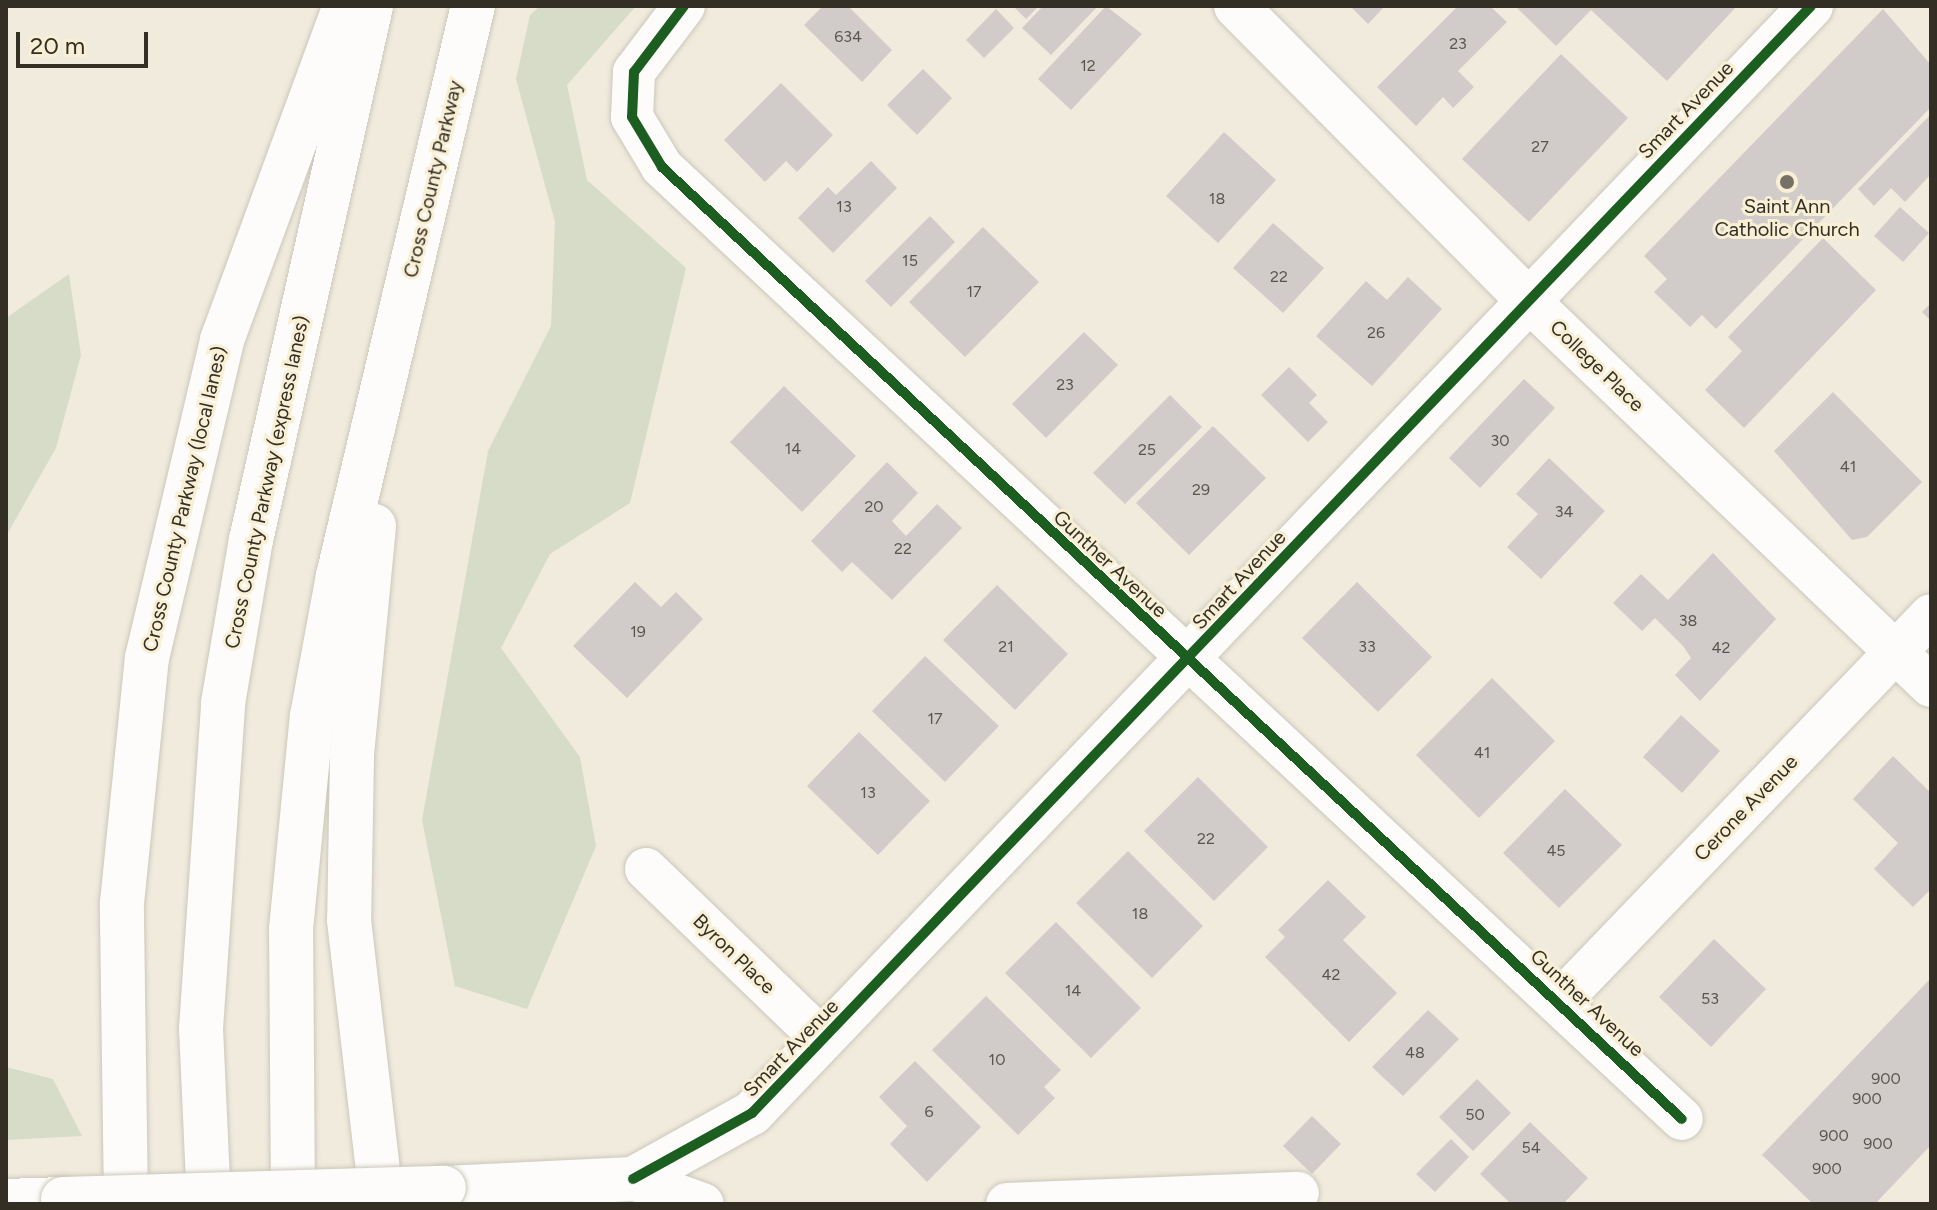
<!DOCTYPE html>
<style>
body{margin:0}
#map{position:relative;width:1937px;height:1210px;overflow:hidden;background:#f0ebdd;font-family:Figtree,sans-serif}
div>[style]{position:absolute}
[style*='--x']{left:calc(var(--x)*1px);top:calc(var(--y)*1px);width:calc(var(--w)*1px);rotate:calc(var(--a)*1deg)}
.green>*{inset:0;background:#d7dcc8}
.building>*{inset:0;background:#d1ccc9}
.roads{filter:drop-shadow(0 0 2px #cbc7bb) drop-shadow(0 0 2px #cbc7bb)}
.street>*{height:42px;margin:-21px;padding:0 21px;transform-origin:21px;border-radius:21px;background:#fdfcfa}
.secondary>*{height:44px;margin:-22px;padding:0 22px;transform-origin:22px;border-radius:22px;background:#fdfcfa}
.highway>*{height:44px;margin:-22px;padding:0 22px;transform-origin:22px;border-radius:22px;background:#fdfcfa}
.bridges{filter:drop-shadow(0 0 2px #cbc7bb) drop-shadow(0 0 2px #cbc7bb)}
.secondary-bridge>*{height:44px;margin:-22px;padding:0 22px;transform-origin:22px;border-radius:22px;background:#fdfcfa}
.cycleway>*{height:10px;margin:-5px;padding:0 5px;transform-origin:5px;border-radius:5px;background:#1b5e20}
.dots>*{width:22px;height:22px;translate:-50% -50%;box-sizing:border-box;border:4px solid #f8efd5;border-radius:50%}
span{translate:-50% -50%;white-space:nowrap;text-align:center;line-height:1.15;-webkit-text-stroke:6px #f8efd5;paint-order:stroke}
.number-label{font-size:16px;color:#5a564e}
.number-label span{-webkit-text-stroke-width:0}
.street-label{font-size:20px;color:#332f25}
.poi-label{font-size:20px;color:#332f25}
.frame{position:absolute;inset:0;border:8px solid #332f25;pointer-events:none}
.scale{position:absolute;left:16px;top:32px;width:132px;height:36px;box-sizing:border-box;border:4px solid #332f25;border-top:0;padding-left:10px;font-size:24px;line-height:28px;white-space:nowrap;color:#332f25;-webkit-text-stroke:6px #f8efd5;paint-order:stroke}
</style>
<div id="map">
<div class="green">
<div style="clip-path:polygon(540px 6px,636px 6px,567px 85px,587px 180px,686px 268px,630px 503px,550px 554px,501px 648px,580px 757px,596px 846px,527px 1009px,455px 986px,422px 820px,488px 451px,551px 326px,555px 222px,516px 79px,530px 15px)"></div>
<div style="clip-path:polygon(69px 274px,81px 355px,56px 448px,6px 536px,6px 318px)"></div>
<div style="clip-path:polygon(6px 1067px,53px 1079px,82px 1136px,6px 1140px)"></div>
</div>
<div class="building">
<div style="clip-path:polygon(823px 6px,848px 6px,892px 50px,862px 82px,804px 25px)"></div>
<div style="clip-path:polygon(1013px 6px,1039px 6px,1026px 19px)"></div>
<div style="clip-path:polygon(1043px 6px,1098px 6px,1051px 55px,1022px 28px)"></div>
<div style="clip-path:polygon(1106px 6px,1142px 34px,1071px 110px,1038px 79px)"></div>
<div style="clip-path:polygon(1350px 6px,1385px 6px,1368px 24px)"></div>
<div style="clip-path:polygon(1458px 6px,1490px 6px,1507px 22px,1458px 71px,1474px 87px,1453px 108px,1443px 97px,1416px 126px,1377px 87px)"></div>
<div style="clip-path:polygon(1737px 6px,1667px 81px,1591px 10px,1556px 46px,1517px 8px)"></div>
<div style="clip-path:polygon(996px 9px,1014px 28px,984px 58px,966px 40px)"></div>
<div style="clip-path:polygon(1883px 9px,1931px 65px,1931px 107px,1716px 329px,1702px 315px,1690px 327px,1654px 292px,1667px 279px,1644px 256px)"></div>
<div style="clip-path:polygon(1561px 54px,1628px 118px,1529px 222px,1462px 159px)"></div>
<div style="clip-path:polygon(923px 69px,952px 98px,917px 135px,887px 105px)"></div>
<div style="clip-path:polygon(781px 83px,833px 135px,797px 172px,786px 161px,765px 182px,724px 140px)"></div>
<div style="clip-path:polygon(1931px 114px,1931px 174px,1905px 202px,1891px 188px,1874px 206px,1858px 189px)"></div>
<div style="clip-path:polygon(1224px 132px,1276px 180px,1218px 243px,1166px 196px)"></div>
<div style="clip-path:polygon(871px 161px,897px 188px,833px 253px,798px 218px,828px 187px,836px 195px)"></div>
<div style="clip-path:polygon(1900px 207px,1929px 233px,1903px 262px,1874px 236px)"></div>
<div style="clip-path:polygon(930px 216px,955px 242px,891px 307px,865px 281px)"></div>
<div style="clip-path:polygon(1273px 223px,1324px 268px,1283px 313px,1233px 268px)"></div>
<div style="clip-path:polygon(983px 227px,1039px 282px,965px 357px,909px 302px)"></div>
<div style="clip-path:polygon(1823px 238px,1876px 290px,1744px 428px,1705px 390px,1742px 351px,1728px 337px)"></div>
<div style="clip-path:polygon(1408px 277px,1442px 309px,1372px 386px,1316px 336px,1366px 281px,1387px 300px)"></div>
<div style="clip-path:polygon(1931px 303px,1931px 321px,1922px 312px)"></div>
<div style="clip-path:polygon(1084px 332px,1118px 365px,1046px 438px,1012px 404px)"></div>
<div style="clip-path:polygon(1289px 367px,1317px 395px,1309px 403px,1328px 422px,1308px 442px,1261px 395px)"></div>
<div style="clip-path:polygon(1524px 379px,1555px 408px,1480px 488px,1449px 458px)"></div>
<div style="clip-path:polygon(784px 386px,856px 456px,802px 512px,730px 442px)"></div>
<div style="clip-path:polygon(1833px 392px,1922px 482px,1867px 537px,1852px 540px,1774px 451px)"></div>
<div style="clip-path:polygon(1170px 395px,1202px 427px,1125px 504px,1093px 473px)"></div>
<div style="clip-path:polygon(1213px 426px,1266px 478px,1189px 555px,1136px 503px)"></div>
<div style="clip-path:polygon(1549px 458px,1605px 511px,1541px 579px,1507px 547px,1538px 514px,1516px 494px)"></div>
<div style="clip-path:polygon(887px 462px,918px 493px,892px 521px,906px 536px,937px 504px,962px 528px,892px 600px,852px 562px,842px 572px,811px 541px)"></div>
<div style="clip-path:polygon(1713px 553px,1776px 619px,1700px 701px,1675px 675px,1691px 658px,1683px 646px,1655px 618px,1642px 631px,1613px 603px,1641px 574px,1668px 600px)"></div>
<div style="clip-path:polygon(635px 582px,661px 607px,676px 592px,703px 619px,627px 698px,573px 646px)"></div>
<div style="clip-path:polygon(1357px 582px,1432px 657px,1378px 712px,1302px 638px)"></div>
<div style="clip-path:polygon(997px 585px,1068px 654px,1015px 710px,943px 640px)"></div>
<div style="clip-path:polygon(925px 656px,999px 726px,945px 782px,872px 711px)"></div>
<div style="clip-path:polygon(1492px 678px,1555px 741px,1479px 818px,1416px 755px)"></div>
<div style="clip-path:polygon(1681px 715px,1720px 751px,1682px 793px,1643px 757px)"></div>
<div style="clip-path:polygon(859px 732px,930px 801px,878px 855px,807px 786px)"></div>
<div style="clip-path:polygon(1893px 756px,1931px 793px,1931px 889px,1913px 907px,1874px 869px,1898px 843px,1853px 799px)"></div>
<div style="clip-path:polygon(1198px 777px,1268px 847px,1214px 901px,1144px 831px)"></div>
<div style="clip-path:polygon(1565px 789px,1622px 845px,1559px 908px,1503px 853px)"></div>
<div style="clip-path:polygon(1128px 851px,1203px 926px,1152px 978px,1076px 903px)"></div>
<div style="clip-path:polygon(1328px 880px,1366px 917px,1343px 940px,1397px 993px,1349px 1042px,1265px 957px,1285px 937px,1278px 930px)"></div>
<div style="clip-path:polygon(1056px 922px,1141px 1008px,1091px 1058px,1005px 973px)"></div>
<div style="clip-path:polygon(1714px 939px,1766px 989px,1711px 1047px,1659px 997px)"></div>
<div style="clip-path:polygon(1931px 978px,1931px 1145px,1875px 1204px,1813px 1204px,1762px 1155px)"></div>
<div style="clip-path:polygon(986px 996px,1061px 1070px,1044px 1087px,1055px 1098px,1018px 1135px,932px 1050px)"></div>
<div style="clip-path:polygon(1428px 1010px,1459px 1039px,1403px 1096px,1372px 1067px)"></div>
<div style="clip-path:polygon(915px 1061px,981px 1127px,927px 1182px,890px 1144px,907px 1126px,879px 1097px)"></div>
<div style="clip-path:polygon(1477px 1079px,1511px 1113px,1473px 1151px,1439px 1117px)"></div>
<div style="clip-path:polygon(1312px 1116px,1341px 1144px,1312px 1174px,1283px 1146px)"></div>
<div style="clip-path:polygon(1530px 1122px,1588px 1178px,1563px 1204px,1511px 1204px,1480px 1174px)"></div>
<div style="clip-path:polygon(1451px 1139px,1469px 1157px,1435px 1192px,1416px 1174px)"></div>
</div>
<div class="roads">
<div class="street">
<div style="--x:684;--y:6;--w:83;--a:127.1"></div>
<div style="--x:634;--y:72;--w:45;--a:92.5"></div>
<div style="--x:632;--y:117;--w:58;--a:59"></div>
<div style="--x:662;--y:167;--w:1395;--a:43.03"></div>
<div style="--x:1528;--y:300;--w:558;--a:43.77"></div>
<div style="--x:646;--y:869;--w:246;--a:44"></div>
<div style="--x:1560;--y:1001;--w:535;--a:-46.14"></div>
<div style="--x:633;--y:1179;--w:74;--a:19.7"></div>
<div style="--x:1007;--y:1204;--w:291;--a:-2.2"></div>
</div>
<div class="secondary">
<div style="--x:1236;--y:6;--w:414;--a:45.2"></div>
<div style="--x:444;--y:1188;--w:189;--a:-2.7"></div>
<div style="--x:633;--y:1179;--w:136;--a:-29"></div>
<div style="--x:752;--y:1113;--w:1532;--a:-46.27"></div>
<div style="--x:6;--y:1201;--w:57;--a:-2"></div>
</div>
<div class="highway">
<div style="--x:374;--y:526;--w:231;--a:95.5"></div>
<div style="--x:352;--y:756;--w:164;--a:91"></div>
<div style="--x:349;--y:920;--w:286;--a:83.4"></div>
<div style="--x:126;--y:1204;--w:301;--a:-90.8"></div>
<div style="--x:122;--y:903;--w:246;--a:-84.2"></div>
<div style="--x:147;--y:658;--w:327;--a:-76.7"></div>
<div style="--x:222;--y:340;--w:356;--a:-69.8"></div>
<div style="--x:209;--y:1204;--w:175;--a:-92.6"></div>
<div style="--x:201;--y:1029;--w:327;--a:-86.1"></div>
<div style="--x:223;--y:703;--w:165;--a:-80.3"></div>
<div style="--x:251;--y:540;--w:547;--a:-77.33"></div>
<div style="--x:293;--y:1204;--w:275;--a:-90.4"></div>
<div style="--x:291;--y:929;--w:214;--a:-84.4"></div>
<div style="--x:312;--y:716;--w:142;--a:-79.5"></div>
<div style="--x:338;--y:576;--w:586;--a:-76.68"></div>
</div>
</div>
<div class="bridges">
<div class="secondary-bridge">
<div style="--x:63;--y:1199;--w:381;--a:-1.7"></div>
</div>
</div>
<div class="cycleway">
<div style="--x:684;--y:6;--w:83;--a:127.1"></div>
<div style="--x:634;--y:72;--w:45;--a:92.5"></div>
<div style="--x:632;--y:117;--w:58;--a:59"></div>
<div style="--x:662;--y:167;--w:1395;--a:43.03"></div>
<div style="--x:633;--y:1179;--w:136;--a:-29"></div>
<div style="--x:752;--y:1113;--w:1532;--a:-46.27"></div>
</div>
<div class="dots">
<div style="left:1787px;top:182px;background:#757165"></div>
</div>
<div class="number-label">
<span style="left:848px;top:37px">634</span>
<span style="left:1458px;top:44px">23</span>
<span style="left:1088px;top:66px">12</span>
<span style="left:1540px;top:147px">27</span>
<span style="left:1217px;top:199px">18</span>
<span style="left:844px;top:207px">13</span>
<span style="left:910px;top:261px">15</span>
<span style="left:1279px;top:277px">22</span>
<span style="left:974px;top:292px">17</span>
<span style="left:1376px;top:333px">26</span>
<span style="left:1065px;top:385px">23</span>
<span style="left:1500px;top:441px">30</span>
<span style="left:793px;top:449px">14</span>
<span style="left:1147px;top:450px">25</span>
<span style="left:1848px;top:467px">41</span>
<span style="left:1201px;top:490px">29</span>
<span style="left:874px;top:507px">20</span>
<span style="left:1564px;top:512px">34</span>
<span style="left:903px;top:549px">22</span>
<span style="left:1688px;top:621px">38</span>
<span style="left:638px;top:632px">19</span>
<span style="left:1006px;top:647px">21</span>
<span style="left:1367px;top:647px">33</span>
<span style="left:1721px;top:648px">42</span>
<span style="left:935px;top:719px">17</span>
<span style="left:1482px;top:753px">41</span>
<span style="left:868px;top:793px">13</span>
<span style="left:1206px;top:839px">22</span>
<span style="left:1556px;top:851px">45</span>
<span style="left:1140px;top:914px">18</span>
<span style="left:1331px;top:975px">42</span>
<span style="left:1073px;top:991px">14</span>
<span style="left:1710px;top:999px">53</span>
<span style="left:1415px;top:1053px">48</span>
<span style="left:997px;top:1060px">10</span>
<span style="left:1886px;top:1079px">900</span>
<span style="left:1867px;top:1099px">900</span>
<span style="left:929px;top:1112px">6</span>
<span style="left:1475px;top:1115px">50</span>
<span style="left:1834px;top:1136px">900</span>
<span style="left:1878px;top:1144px">900</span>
<span style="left:1531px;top:1148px">54</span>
<span style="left:1827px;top:1169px">900</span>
</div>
<div class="street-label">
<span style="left:1686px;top:110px;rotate:-46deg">Smart Avenue</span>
<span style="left:433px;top:179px;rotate:-77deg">Cross County Parkway</span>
<span style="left:1597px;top:366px;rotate:44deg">College Place</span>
<span style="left:267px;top:482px;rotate:-78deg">Cross County Parkway (express lanes)</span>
<span style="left:185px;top:499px;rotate:-77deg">Cross County Parkway (local lanes)</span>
<span style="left:1110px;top:564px;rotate:43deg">Gunther Avenue</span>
<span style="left:1239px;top:580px;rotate:-47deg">Smart Avenue</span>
<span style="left:1746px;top:808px;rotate:-46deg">Cerone Avenue</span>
<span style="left:734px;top:954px;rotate:44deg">Byron Place</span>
<span style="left:1587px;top:1003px;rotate:43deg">Gunther Avenue</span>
<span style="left:791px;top:1048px;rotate:-46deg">Smart Avenue</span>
</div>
<div class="poi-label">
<span style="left:1787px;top:218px">Saint Ann<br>Catholic Church</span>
</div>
<div class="frame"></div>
<div class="scale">20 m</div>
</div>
